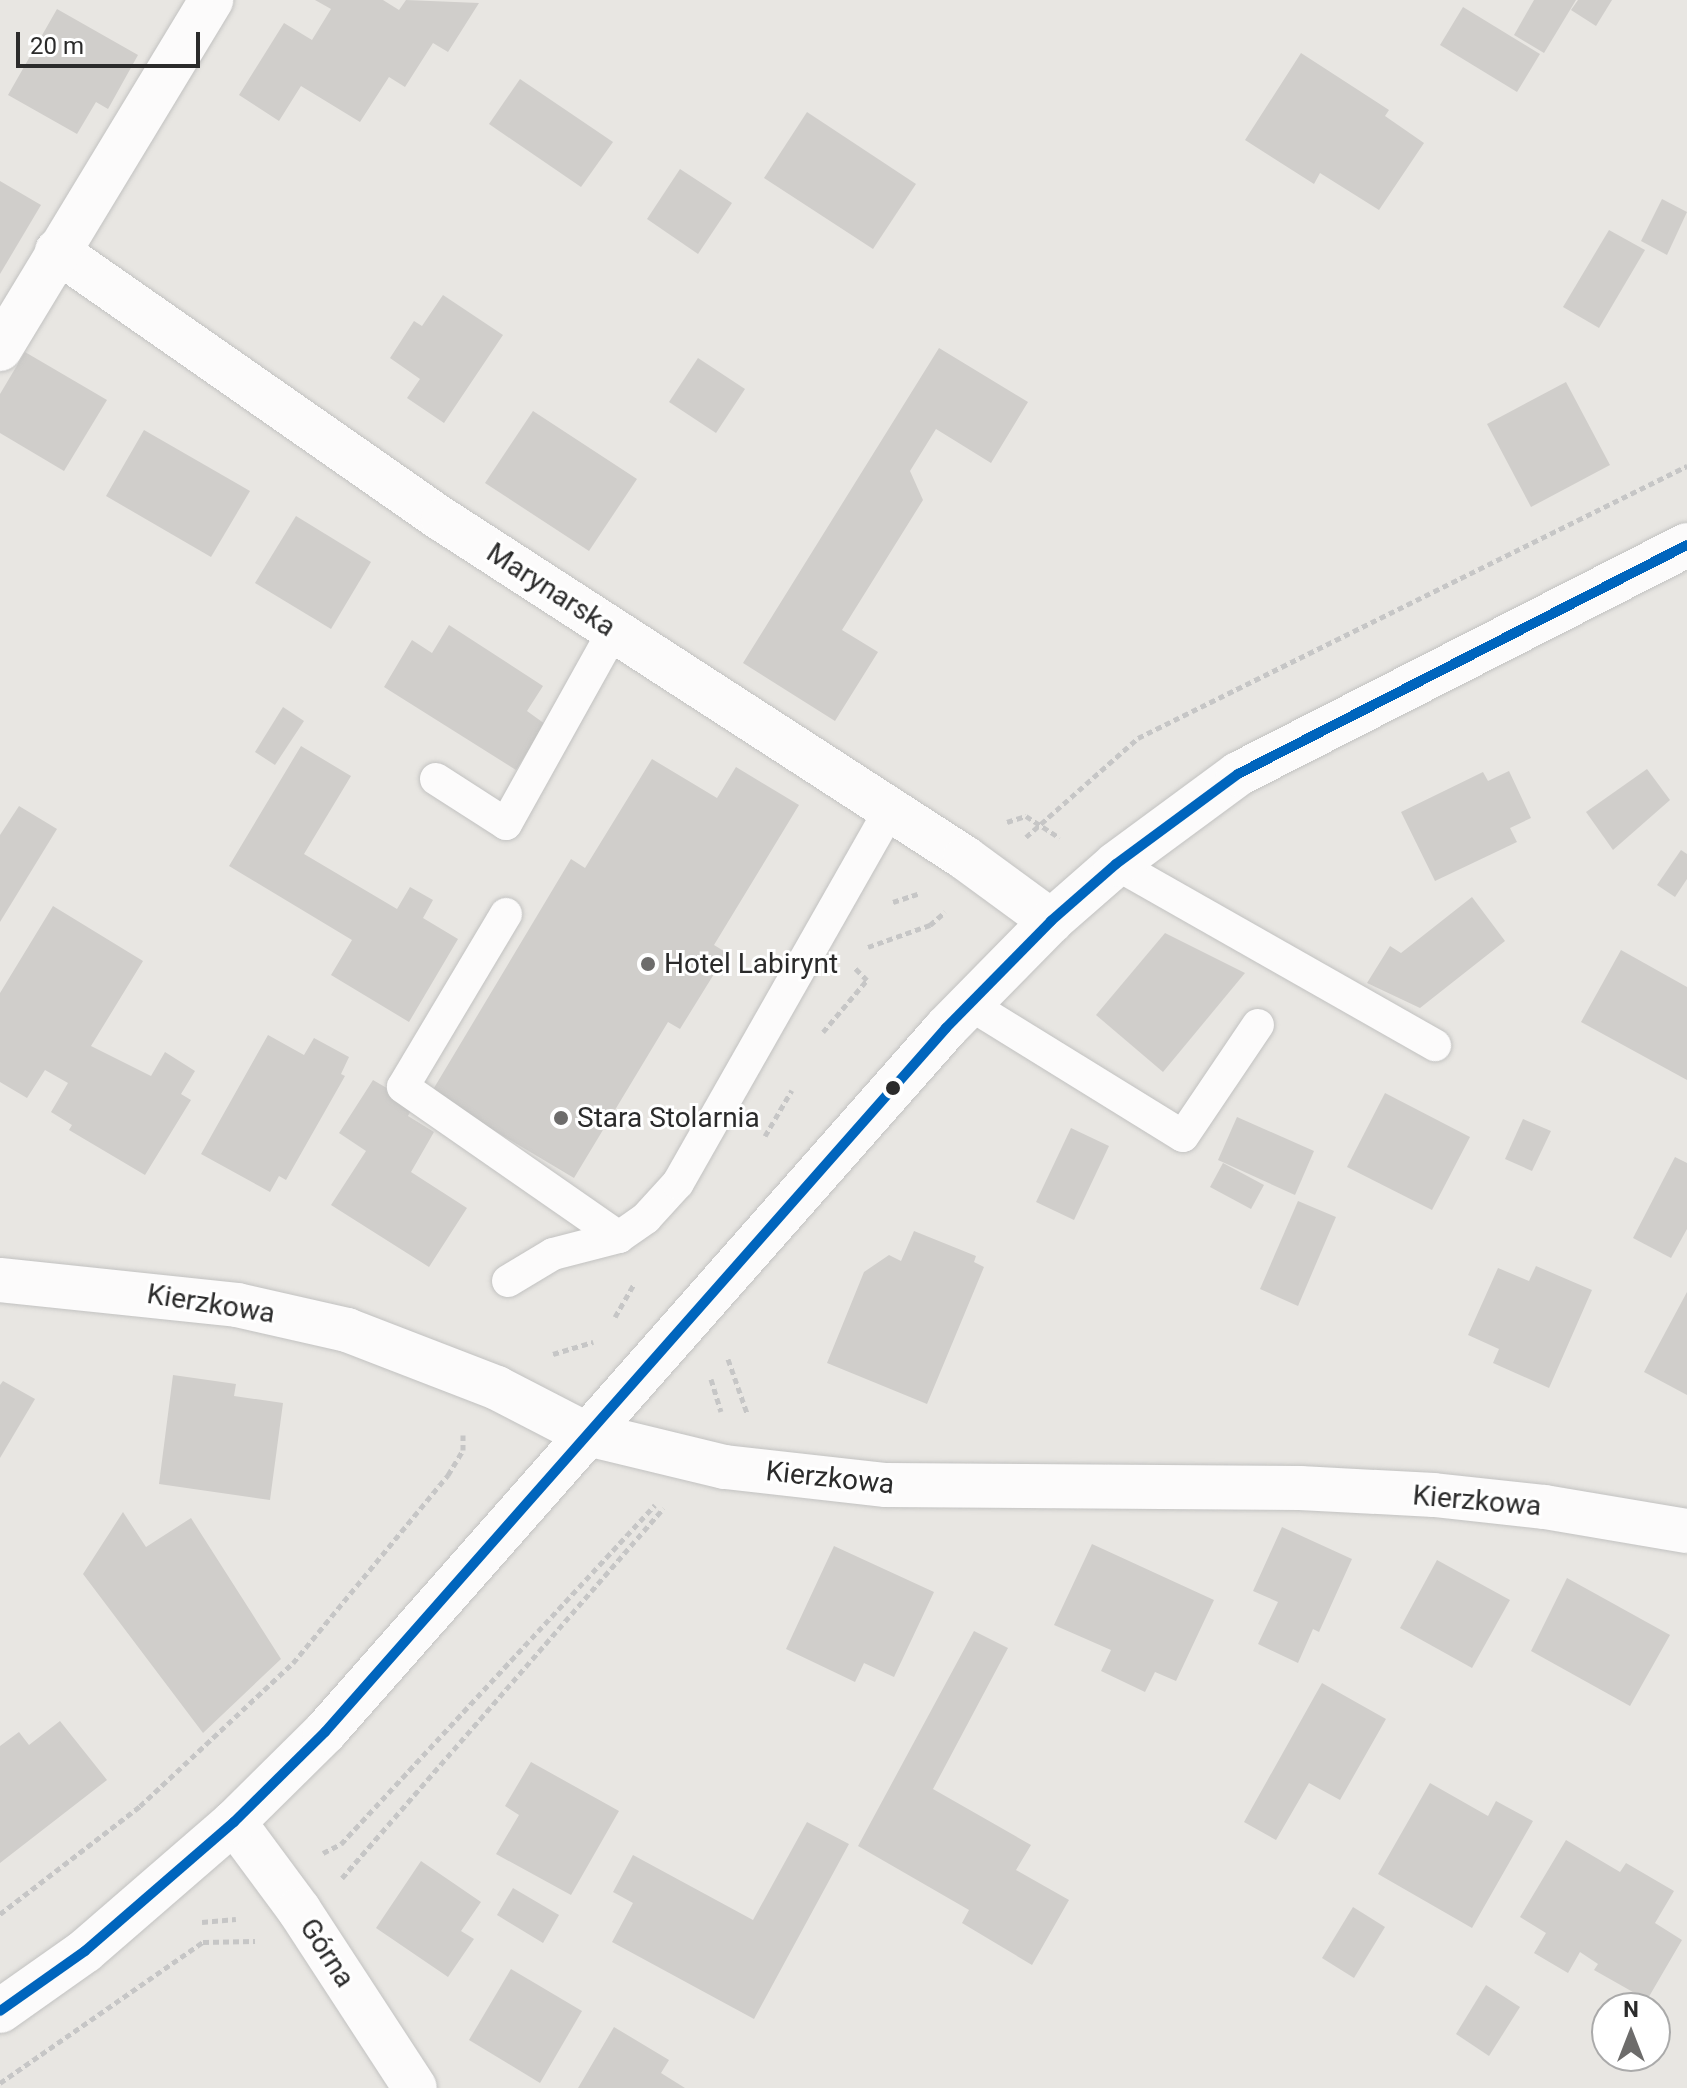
<!DOCTYPE html>
<meta charset="utf-8">
<style>
body{margin:0}
#map{position:relative;width:1687px;height:2088px;overflow:hidden;background:#e8e6e2;font-family:Roboto,sans-serif}
div>[style]{position:absolute}
[style*='--x']{left:calc(var(--x)*1px);top:calc(var(--y)*1px);width:calc(var(--w)*1px);rotate:calc(var(--a)*1deg)}
.building>*{inset:0;background:#d0cecb}
.path>*{height:5px;margin-top:-2.5px;transform-origin:0;background:repeating-linear-gradient(90deg,#c6c6c6 0 6px,transparent 0 10px)}
.roads{filter:drop-shadow(0 0 2px #c2c2c1) drop-shadow(0 0 2px #c2c2c1)}
.lane>*{height:32px;margin:-16px;padding:0 16px;transform-origin:16px;border-radius:16px;background:#fcfbfb}
.street>*{height:44px;margin:-22px;padding:0 22px;transform-origin:22px;border-radius:22px;background:#fcfbfb}
.secondary>*{height:44px;margin:-22px;padding:0 22px;transform-origin:22px;border-radius:22px;background:#fcfbfb}
.bus-1>*{height:10px;margin:-5px;padding:0 5px;transform-origin:5px;border-radius:5px;background:#0065bd}
.dots>*{width:22px;height:22px;translate:-50% -50%;box-sizing:border-box;border:4px solid #fff;border-radius:50%}
span{translate:-50% -50%;white-space:nowrap;text-align:center;line-height:1.15;-webkit-text-stroke:6px #fff;paint-order:stroke}
.street-label{font-size:28px;color:#2b2b2b}
.poi-label{font-size:28px;color:#2b2b2b}
.left{translate:0 -50%;text-align:left}
.north{position:absolute;left:1591px;top:1992px;width:80px;height:80px;box-sizing:border-box;background:#fff;border:2px solid #aaa;border-radius:50%;rotate:0deg;font-size:22px;font-weight:700;line-height:32px;text-align:center;color:#2b2b2b}
.north::after{content:'';display:block;margin:auto;width:28px;height:36px;background:#6d6c6b;clip-path:polygon(50% 0,100% 100%,50% 72%,0 100%)}
.scale{position:absolute;left:16px;top:32px;width:184px;height:36px;box-sizing:border-box;border:4px solid #2b2b2b;border-top:0;padding-left:10px;font-size:24px;line-height:28px;white-space:nowrap;color:#2b2b2b;-webkit-text-stroke:6px #fff;paint-order:stroke}
</style>
<div id="map">
<div class="building">
<div style="clip-path:polygon(315px 0,383px 0,399px 10px,406px 0,479px 3px,448px 52px,433px 43px,405px 87px,389px 77px,360px 122px,301px 86px,279px 121px,239px 95px,284px 23px,312px 40px,331px 9px)"></div>
<div style="clip-path:polygon(1534px 0,1576px 0,1544px 53px,1514px 35px)"></div>
<div style="clip-path:polygon(1578px 0,1612px 0,1596px 26px,1571px 10px)"></div>
<div style="clip-path:polygon(1463px 7px,1540px 54px,1517px 92px,1440px 45px)"></div>
<div style="clip-path:polygon(57px 9px,138px 55px,108px 109px,96px 102px,77px 134px,8px 95px)"></div>
<div style="clip-path:polygon(1301px 53px,1389px 110px,1385px 116px,1424px 143px,1379px 210px,1320px 173px,1314px 184px,1245px 140px)"></div>
<div style="clip-path:polygon(520px 79px,613px 142px,581px 187px,489px 124px)"></div>
<div style="clip-path:polygon(807px 112px,916px 184px,873px 249px,764px 178px)"></div>
<div style="clip-path:polygon(680px 169px,732px 203px,698px 254px,647px 219px)"></div>
<div style="clip-path:polygon(0 181px,41px 205px,0 274px)"></div>
<div style="clip-path:polygon(1662px 199px,1687px 212px,1667px 255px,1641px 241px)"></div>
<div style="clip-path:polygon(1609px 230px,1645px 250px,1599px 328px,1563px 307px)"></div>
<div style="clip-path:polygon(443px 295px,503px 335px,444px 423px,407px 398px,420px 379px,390px 358px,414px 321px,422px 326px)"></div>
<div style="clip-path:polygon(939px 348px,1028px 402px,991px 463px,936px 429px,910px 471px,923px 500px,842px 630px,878px 652px,835px 721px,743px 663px)"></div>
<div style="clip-path:polygon(25px 352px,107px 400px,64px 471px,0 433px,0 394px)"></div>
<div style="clip-path:polygon(698px 358px,745px 389px,716px 433px,669px 402px)"></div>
<div style="clip-path:polygon(1566px 382px,1610px 465px,1531px 507px,1487px 424px)"></div>
<div style="clip-path:polygon(533px 411px,637px 479px,589px 551px,485px 483px)"></div>
<div style="clip-path:polygon(144px 430px,250px 491px,211px 557px,106px 496px)"></div>
<div style="clip-path:polygon(296px 516px,371px 562px,331px 629px,255px 583px)"></div>
<div style="clip-path:polygon(449px 625px,543px 686px,527px 711px,545px 724px,516px 770px,384px 687px,412px 640px,432px 653px)"></div>
<div style="clip-path:polygon(283px 707px,304px 721px,275px 765px,255px 752px)"></div>
<div style="clip-path:polygon(301px 746px,351px 776px,304px 854px,397px 909px,410px 887px,433px 900px,423px 918px,458px 939px,409px 1022px,331px 975px,352px 940px,229px 866px)"></div>
<div style="clip-path:polygon(652px 759px,717px 798px,736px 767px,799px 805px,714px 945px,727px 953px,680px 1029px,668px 1022px,574px 1178px,431px 1093px,571px 859px,585px 868px)"></div>
<div style="clip-path:polygon(1647px 769px,1670px 800px,1613px 850px,1586px 812px)"></div>
<div style="clip-path:polygon(1509px 771px,1531px 818px,1510px 828px,1517px 842px,1435px 881px,1401px 812px,1483px 772px,1488px 781px)"></div>
<div style="clip-path:polygon(19px 806px,57px 829px,0 922px,0 835px)"></div>
<div style="clip-path:polygon(1681px 850px,1687px 854px,1687px 879px,1675px 897px,1657px 885px)"></div>
<div style="clip-path:polygon(1472px 897px,1505px 941px,1420px 1008px,1367px 983px,1390px 946px,1401px 953px)"></div>
<div style="clip-path:polygon(53px 906px,143px 961px,91px 1046px,151px 1076px,165px 1052px,195px 1071px,181px 1094px,191px 1100px,145px 1175px,69px 1130px,72px 1125px,51px 1112px,68px 1083px,45px 1070px,27px 1098px,0 1082px,0 993px)"></div>
<div style="clip-path:polygon(1165px 933px,1245px 973px,1163px 1072px,1096px 1015px)"></div>
<div style="clip-path:polygon(1621px 950px,1687px 987px,1687px 1080px,1581px 1022px)"></div>
<div style="clip-path:polygon(268px 1035px,304px 1055px,314px 1038px,349px 1057px,341px 1074px,345px 1076px,286px 1180px,279px 1176px,270px 1192px,201px 1154px)"></div>
<div style="clip-path:polygon(373px 1080px,414px 1104px,408px 1116px,434px 1132px,411px 1172px,467px 1208px,429px 1267px,331px 1205px,366px 1151px,339px 1133px)"></div>
<div style="clip-path:polygon(1385px 1093px,1470px 1137px,1432px 1210px,1347px 1167px)"></div>
<div style="clip-path:polygon(1237px 1117px,1314px 1151px,1295px 1195px,1218px 1160px)"></div>
<div style="clip-path:polygon(1523px 1119px,1551px 1131px,1532px 1171px,1505px 1159px)"></div>
<div style="clip-path:polygon(1071px 1128px,1109px 1146px,1074px 1220px,1036px 1202px)"></div>
<div style="clip-path:polygon(1675px 1157px,1687px 1163px,1687px 1229px,1671px 1258px,1633px 1238px)"></div>
<div style="clip-path:polygon(1223px 1163px,1264px 1185px,1251px 1209px,1210px 1187px)"></div>
<div style="clip-path:polygon(1298px 1201px,1336px 1217px,1298px 1306px,1260px 1289px)"></div>
<div style="clip-path:polygon(914px 1231px,976px 1256px,974px 1262px,984px 1267px,927px 1404px,827px 1363px,864px 1272px,889px 1255px,901px 1261px)"></div>
<div style="clip-path:polygon(1536px 1266px,1592px 1290px,1549px 1388px,1493px 1363px,1499px 1349px,1468px 1335px,1498px 1268px,1529px 1281px)"></div>
<div style="clip-path:polygon(1687px 1292px,1687px 1395px,1644px 1372px)"></div>
<div style="clip-path:polygon(173px 1375px,236px 1384px,234px 1396px,283px 1403px,270px 1500px,159px 1484px)"></div>
<div style="clip-path:polygon(3px 1381px,35px 1399px,0 1458px,0 1385px)"></div>
<div style="clip-path:polygon(123px 1512px,146px 1547px,191px 1518px,281px 1659px,203px 1733px,83px 1574px)"></div>
<div style="clip-path:polygon(1282px 1527px,1352px 1559px,1319px 1632px,1313px 1629px,1298px 1663px,1258px 1644px,1278px 1602px,1253px 1591px)"></div>
<div style="clip-path:polygon(1092px 1544px,1214px 1600px,1176px 1681px,1155px 1672px,1145px 1692px,1101px 1671px,1111px 1650px,1054px 1625px)"></div>
<div style="clip-path:polygon(834px 1546px,934px 1592px,894px 1677px,864px 1663px,855px 1682px,786px 1649px)"></div>
<div style="clip-path:polygon(1437px 1560px,1510px 1600px,1472px 1668px,1400px 1628px)"></div>
<div style="clip-path:polygon(1567px 1578px,1670px 1635px,1630px 1706px,1531px 1651px)"></div>
<div style="clip-path:polygon(974px 1631px,1008px 1648px,933px 1789px,1031px 1845px,1016px 1870px,1069px 1900px,1032px 1965px,962px 1923px,969px 1910px,858px 1846px)"></div>
<div style="clip-path:polygon(1322px 1683px,1386px 1719px,1340px 1800px,1309px 1783px,1276px 1840px,1244px 1822px)"></div>
<div style="clip-path:polygon(60px 1721px,107px 1780px,0 1863px,0 1746px,19px 1732px,29px 1745px)"></div>
<div style="clip-path:polygon(531px 1762px,619px 1811px,571px 1895px,496px 1854px,519px 1815px,505px 1806px)"></div>
<div style="clip-path:polygon(1430px 1783px,1488px 1816px,1496px 1801px,1533px 1821px,1472px 1928px,1378px 1874px)"></div>
<div style="clip-path:polygon(807px 1822px,849px 1844px,754px 2019px,612px 1942px,633px 1903px,613px 1892px,633px 1855px,753px 1920px)"></div>
<div style="clip-path:polygon(1566px 1840px,1620px 1872px,1626px 1863px,1674px 1891px,1655px 1923px,1682px 1940px,1647px 2000px,1594px 1970px,1598px 1964px,1580px 1952px,1568px 1973px,1534px 1953px,1546px 1933px,1520px 1917px)"></div>
<div style="clip-path:polygon(421px 1861px,481px 1902px,461px 1931px,474px 1939px,448px 1977px,376px 1928px)"></div>
<div style="clip-path:polygon(513px 1888px,559px 1915px,543px 1943px,497px 1915px)"></div>
<div style="clip-path:polygon(1353px 1907px,1385px 1927px,1354px 1978px,1322px 1958px)"></div>
<div style="clip-path:polygon(511px 1969px,582px 2011px,540px 2083px,469px 2040px)"></div>
<div style="clip-path:polygon(1486px 1985px,1520px 2007px,1489px 2056px,1456px 2034px)"></div>
<div style="clip-path:polygon(614px 2027px,669px 2060px,661px 2073px,685px 2088px,578px 2088px)"></div>
</div>
<div class="path">
<div style="--x:1007;--y:822;--w:20;--a:-18"></div>
<div style="--x:1026;--y:816;--w:40;--a:32.9"></div>
<div style="--x:1026;--y:837;--w:149;--a:-41.5"></div>
<div style="--x:1138;--y:738;--w:613;--a:-26.36"></div>
<div style="--x:893;--y:902;--w:26;--a:-18"></div>
<div style="--x:868;--y:947;--w:66;--a:-19.5"></div>
<div style="--x:930;--y:925;--w:20;--a:-41"></div>
<div style="--x:823;--y:1032;--w:68;--a:-49.8"></div>
<div style="--x:867;--y:980;--w:18;--a:-135"></div>
<div style="--x:765;--y:1136;--w:53;--a:-59.6"></div>
<div style="--x:615;--y:1317;--w:38;--a:-60"></div>
<div style="--x:553;--y:1354;--w:42;--a:-16.7"></div>
<div style="--x:728;--y:1359;--w:57;--a:70.6"></div>
<div style="--x:711;--y:1379;--w:34;--a:73"></div>
<div style="--x:323;--y:1853;--w:20;--a:-27"></div>
<div style="--x:341;--y:1844;--w:462;--a:-47.2"></div>
<div style="--x:342;--y:1878;--w:490;--a:-49"></div>
<div style="--x:0;--y:1914;--w:177;--a:-37.6"></div>
<div style="--x:140;--y:1806;--w:209;--a:-43.1"></div>
<div style="--x:293;--y:1663;--w:244;--a:-50.5"></div>
<div style="--x:448;--y:1475;--w:29;--a:-59"></div>
<div style="--x:463;--y:1450;--w:15;--a:-90"></div>
<div style="--x:202;--y:1922;--w:34;--a:-5"></div>
<div style="--x:0;--y:2083;--w:247;--a:-34.8"></div>
<div style="--x:203;--y:1942;--w:52;--a:-1.1"></div>
</div>
<div class="roads">
<div class="lane">
<div style="--x:436;--y:779;--w:83;--a:32.7"></div>
<div style="--x:506;--y:824;--w:222;--a:-60.9"></div>
<div style="--x:1116;--y:864;--w:367;--a:29.6"></div>
<div style="--x:506;--y:914;--w:201;--a:120.8"></div>
<div style="--x:403;--y:1087;--w:263;--a:34.8"></div>
<div style="--x:969;--y:1004;--w:251;--a:31.7"></div>
<div style="--x:1183;--y:1136;--w:134;--a:-56"></div>
<div style="--x:508;--y:1281;--w:52;--a:-31"></div>
<div style="--x:553;--y:1254;--w:68;--a:-14.4"></div>
<div style="--x:619;--y:1237;--w:33;--a:-35"></div>
<div style="--x:646;--y:1218;--w:47;--a:-47.6"></div>
<div style="--x:678;--y:1183;--w:428;--a:-60.4"></div>
</div>
<div class="street">
<div style="--x:57;--y:251;--w:470;--a:34.9"></div>
<div style="--x:443;--y:520;--w:622;--a:32.92"></div>
<div style="--x:965;--y:858;--w:107;--a:36.2"></div>
<div style="--x:0;--y:349;--w:408;--a:-58.8"></div>
<div style="--x:0;--y:1280;--w:238;--a:6"></div>
<div style="--x:237;--y:1305;--w:113;--a:12.8"></div>
<div style="--x:347;--y:1330;--w:161;--a:21.1"></div>
<div style="--x:497;--y:1388;--w:98;--a:27.3"></div>
<div style="--x:584;--y:1433;--w:145;--a:13.6"></div>
<div style="--x:725;--y:1467;--w:162;--a:6.4"></div>
<div style="--x:886;--y:1485;--w:414;--a:0.4"></div>
<div style="--x:1300;--y:1488;--w:134;--a:3"></div>
<div style="--x:1434;--y:1495;--w:112;--a:6.2"></div>
<div style="--x:1545;--y:1507;--w:144;--a:9.6"></div>
<div style="--x:234;--y:1822;--w:109;--a:53.5"></div>
<div style="--x:299;--y:1910;--w:212;--a:56.9"></div>
</div>
<div class="secondary">
<div style="--x:0;--y:2011;--w:104;--a:-35.2"></div>
<div style="--x:85;--y:1951;--w:197;--a:-40.9"></div>
<div style="--x:234;--y:1822;--w:128;--a:-44.7"></div>
<div style="--x:325;--y:1732;--w:939;--a:-48.58"></div>
<div style="--x:946;--y:1028;--w:150;--a:-45.5"></div>
<div style="--x:1051;--y:921;--w:86;--a:-41.2"></div>
<div style="--x:1116;--y:864;--w:152;--a:-36.4"></div>
<div style="--x:1238;--y:774;--w:504;--a:-27.02"></div>
</div>
</div>
<div class="bus-1">
<div style="--x:0;--y:2011;--w:104;--a:-35.2"></div>
<div style="--x:85;--y:1951;--w:197;--a:-40.9"></div>
<div style="--x:234;--y:1822;--w:128;--a:-44.7"></div>
<div style="--x:325;--y:1732;--w:939;--a:-48.58"></div>
<div style="--x:946;--y:1028;--w:150;--a:-45.5"></div>
<div style="--x:1051;--y:921;--w:86;--a:-41.2"></div>
<div style="--x:1116;--y:864;--w:152;--a:-36.4"></div>
<div style="--x:1238;--y:774;--w:504;--a:-27.02"></div>
</div>
<div class="dots">
<div style="left:648px;top:964px;background:#6d6c6b"></div>
<div style="left:893px;top:1088px;background:#2b2b2b"></div>
<div style="left:561px;top:1118px;background:#6d6c6b"></div>
</div>
<div class="street-label">
<span style="left:551px;top:590px;rotate:33deg">Marynarska</span>
<span style="left:211px;top:1304px;rotate:9deg">Kierzkowa</span>
<span style="left:830px;top:1478px;rotate:6deg">Kierzkowa</span>
<span style="left:1477px;top:1501px;rotate:5deg">Kierzkowa</span>
<span style="left:327px;top:1953px;rotate:57deg">Górna</span>
</div>
<div class="poi-label">
<span class="left" style="left:664px;top:964px">Hotel Labirynt</span>
<span class="left" style="left:577px;top:1118px">Stara Stolarnia</span>
</div>
<div class="north">N</div>
<div class="scale">20 m</div>
</div>
